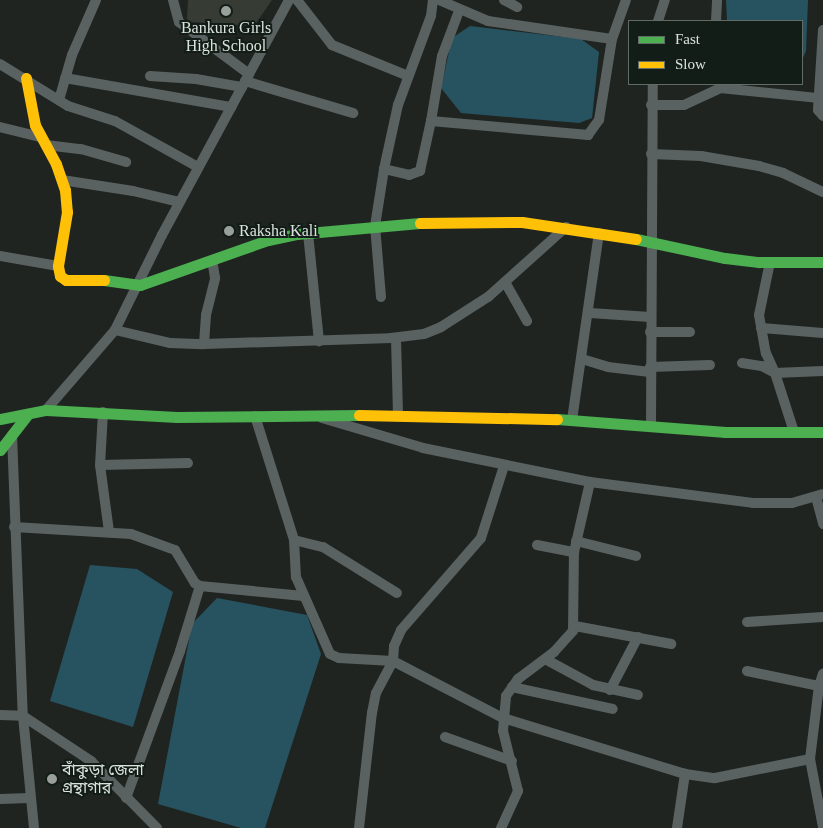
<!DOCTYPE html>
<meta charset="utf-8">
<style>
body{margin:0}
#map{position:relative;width:823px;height:828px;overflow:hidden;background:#1f2421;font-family:"Times New Roman","Noto Sans Bengali",serif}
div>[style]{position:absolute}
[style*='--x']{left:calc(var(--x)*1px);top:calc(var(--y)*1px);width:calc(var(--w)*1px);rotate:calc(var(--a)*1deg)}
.water>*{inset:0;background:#275360}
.building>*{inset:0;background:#363c33}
.street>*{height:10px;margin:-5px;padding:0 5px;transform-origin:5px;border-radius:5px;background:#5a6261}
.fast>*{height:11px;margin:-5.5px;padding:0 5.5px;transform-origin:5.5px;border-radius:5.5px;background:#4caf50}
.slow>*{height:11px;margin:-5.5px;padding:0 5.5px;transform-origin:5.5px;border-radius:5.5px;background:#ffc107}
.dots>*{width:14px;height:14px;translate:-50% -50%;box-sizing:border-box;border:2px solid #121d17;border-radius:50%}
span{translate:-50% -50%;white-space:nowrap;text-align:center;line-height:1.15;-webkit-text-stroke:4px #121d17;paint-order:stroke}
.poi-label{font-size:16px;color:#dbe2de}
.left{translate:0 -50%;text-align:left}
.legend{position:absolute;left:628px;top:20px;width:175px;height:65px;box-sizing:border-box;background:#121d17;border:1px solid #626c67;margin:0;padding:6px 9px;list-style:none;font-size:15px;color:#dbe2de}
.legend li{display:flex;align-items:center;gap:10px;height:25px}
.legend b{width:25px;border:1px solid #626c67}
</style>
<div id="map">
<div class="water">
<div style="clip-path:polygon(726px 0,808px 0,806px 51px,802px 60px,802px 21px,727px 21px)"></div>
<div style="clip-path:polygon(470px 26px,581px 39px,599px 52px,592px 118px,579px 123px,461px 113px,441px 88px,452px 38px)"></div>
<div style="clip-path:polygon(90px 565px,137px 569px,173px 592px,133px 727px,50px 701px)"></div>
<div style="clip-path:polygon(217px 598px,307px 615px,321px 654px,265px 828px,241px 828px,158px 804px,192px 624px)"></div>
</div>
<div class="building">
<div style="clip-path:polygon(188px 0,272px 0,254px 26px,191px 22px,187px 19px)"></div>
</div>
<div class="street">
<div style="--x:173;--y:0;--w:23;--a:75"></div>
<div style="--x:179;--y:22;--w:87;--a:36.6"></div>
<div style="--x:297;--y:0;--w:57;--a:52.1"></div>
<div style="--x:332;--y:45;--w:82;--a:22.2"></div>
<div style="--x:439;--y:0;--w:53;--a:23.2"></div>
<div style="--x:488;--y:21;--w:125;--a:8.3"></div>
<div style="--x:504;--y:0;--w:15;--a:28"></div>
<div style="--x:658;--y:21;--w:22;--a:-72"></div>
<div style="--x:716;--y:21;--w:21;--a:-87"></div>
<div style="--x:823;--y:30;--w:80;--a:93.6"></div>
<div style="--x:818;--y:110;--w:8;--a:50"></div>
<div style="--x:0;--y:64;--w:80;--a:31.7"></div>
<div style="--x:68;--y:106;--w:49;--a:17.7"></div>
<div style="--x:115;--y:121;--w:95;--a:29"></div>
<div style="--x:150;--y:76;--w:46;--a:3.7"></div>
<div style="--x:196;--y:79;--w:47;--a:9.9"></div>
<div style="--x:65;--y:78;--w:169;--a:9.9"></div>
<div style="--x:245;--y:81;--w:113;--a:16.5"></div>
<div style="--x:59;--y:100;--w:47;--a:-73.9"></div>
<div style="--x:72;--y:55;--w:60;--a:-66.4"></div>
<div style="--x:651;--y:105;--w:33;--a:0"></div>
<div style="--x:684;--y:105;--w:40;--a:-25"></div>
<div style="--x:720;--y:88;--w:100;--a:5.8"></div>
<div style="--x:431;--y:121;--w:66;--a:-80.4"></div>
<div style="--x:442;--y:56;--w:48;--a:-69.3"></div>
<div style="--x:0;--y:127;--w:41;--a:14"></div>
<div style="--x:46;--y:145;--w:35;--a:7"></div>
<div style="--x:81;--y:149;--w:47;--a:16.1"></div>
<div style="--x:651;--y:154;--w:50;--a:2.3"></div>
<div style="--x:701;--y:156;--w:59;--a:9.8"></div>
<div style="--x:759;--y:166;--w:25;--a:16"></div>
<div style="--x:783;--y:173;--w:44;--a:25.4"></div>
<div style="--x:384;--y:169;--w:26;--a:13"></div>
<div style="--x:409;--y:175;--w:12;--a:-20"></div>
<div style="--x:420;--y:171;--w:51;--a:-77.6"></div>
<div style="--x:431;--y:121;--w:158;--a:5.1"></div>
<div style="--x:588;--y:135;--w:19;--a:-54"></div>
<div style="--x:599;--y:120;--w:82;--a:-80.9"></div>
<div style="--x:612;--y:39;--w:41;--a:-70.3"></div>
<div style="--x:62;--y:180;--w:72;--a:8.8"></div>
<div style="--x:133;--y:191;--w:47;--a:13.4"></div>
<div style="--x:308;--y:233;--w:109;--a:84.2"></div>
<div style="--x:0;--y:256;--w:59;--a:9.8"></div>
<div style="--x:770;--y:262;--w:54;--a:101.7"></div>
<div style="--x:759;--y:315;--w:39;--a:80"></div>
<div style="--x:766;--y:353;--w:22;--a:66"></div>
<div style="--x:775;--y:373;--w:48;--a:-2.4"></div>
<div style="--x:505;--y:282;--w:45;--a:60.6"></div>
<div style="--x:381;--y:297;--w:71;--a:-94.8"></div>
<div style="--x:375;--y:226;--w:58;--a:-81"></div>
<div style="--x:384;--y:169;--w:66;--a:-77.7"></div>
<div style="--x:398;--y:105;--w:95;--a:-69.7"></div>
<div style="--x:431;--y:16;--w:16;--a:-83"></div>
<div style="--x:590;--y:313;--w:60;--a:3.8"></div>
<div style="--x:761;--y:328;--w:62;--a:4.6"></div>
<div style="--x:115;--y:330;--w:57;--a:13.3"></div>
<div style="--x:170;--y:343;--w:34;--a:2"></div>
<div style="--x:204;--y:344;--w:187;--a:-1.8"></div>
<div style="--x:391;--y:338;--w:33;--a:-7"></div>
<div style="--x:424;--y:334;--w:18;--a:-22"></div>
<div style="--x:441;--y:327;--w:56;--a:-32.6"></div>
<div style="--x:488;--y:297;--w:105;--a:-41.9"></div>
<div style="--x:650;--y:332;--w:40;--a:0"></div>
<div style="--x:396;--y:338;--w:76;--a:88.5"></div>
<div style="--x:204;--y:344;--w:29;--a:-86"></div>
<div style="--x:206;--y:315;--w:38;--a:-76"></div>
<div style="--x:215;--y:278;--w:18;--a:-99"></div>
<div style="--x:582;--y:359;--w:27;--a:17"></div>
<div style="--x:608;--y:367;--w:42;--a:6.8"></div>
<div style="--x:742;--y:363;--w:20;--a:9"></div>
<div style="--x:762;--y:366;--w:15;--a:28"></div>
<div style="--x:775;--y:373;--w:62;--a:72.1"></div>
<div style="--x:650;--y:367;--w:60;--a:-1.9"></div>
<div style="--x:46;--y:410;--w:106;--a:-49.2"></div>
<div style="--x:115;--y:330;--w:106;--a:-63.7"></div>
<div style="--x:162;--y:235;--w:267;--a:-61.6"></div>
<div style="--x:103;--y:412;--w:53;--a:93.2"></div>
<div style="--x:100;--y:465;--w:68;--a:82.3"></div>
<div style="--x:255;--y:416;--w:130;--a:72.5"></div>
<div style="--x:294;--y:540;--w:37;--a:87"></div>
<div style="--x:296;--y:577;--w:84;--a:66.2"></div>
<div style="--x:330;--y:654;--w:10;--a:24"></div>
<div style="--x:339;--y:658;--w:54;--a:3.2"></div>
<div style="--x:393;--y:661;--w:124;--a:27.4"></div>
<div style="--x:503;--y:718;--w:190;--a:17.1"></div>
<div style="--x:322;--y:418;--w:105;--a:16.5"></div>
<div style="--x:423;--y:448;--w:170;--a:11.5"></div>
<div style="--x:590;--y:482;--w:164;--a:7.3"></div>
<div style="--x:753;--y:503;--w:39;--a:0"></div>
<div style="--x:792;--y:503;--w:32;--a:-16"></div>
<div style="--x:572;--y:420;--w:189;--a:-81.8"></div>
<div style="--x:651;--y:425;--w:341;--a:-89.7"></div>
<div style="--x:12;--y:435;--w:281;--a:87.8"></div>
<div style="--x:23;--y:716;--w:113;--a:84.4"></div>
<div style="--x:100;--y:465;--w:88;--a:-1.3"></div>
<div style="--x:816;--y:497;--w:28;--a:75"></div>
<div style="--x:14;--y:527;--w:117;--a:3.4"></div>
<div style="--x:131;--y:534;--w:47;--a:20"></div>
<div style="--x:175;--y:550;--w:39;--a:59"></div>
<div style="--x:195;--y:583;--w:6;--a:31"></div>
<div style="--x:200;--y:586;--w:104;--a:5.5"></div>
<div style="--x:294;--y:540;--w:30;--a:14"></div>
<div style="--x:323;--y:547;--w:87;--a:31.9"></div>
<div style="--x:576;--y:541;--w:62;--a:14"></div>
<div style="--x:537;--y:545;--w:38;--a:11"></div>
<div style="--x:747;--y:622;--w:76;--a:-3.8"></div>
<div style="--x:575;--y:626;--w:98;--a:10.6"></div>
<div style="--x:545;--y:659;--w:55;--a:28.4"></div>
<div style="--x:593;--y:685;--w:46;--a:12.5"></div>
<div style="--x:747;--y:671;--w:74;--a:11.8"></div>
<div style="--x:512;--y:687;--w:103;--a:12.3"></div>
<div style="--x:610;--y:690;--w:60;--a:-62.2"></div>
<div style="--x:0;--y:715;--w:23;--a:2"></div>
<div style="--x:23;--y:716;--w:82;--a:33.5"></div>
<div style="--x:91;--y:761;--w:94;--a:45.4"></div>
<div style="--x:445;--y:737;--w:71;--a:19.7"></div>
<div style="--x:810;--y:759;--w:69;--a:79.2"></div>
<div style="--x:126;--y:798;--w:157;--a:-69.8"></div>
<div style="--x:180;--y:651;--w:68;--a:-72.9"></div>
<div style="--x:0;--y:799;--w:30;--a:-2"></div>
<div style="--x:359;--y:828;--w:116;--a:-83.6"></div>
<div style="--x:372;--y:713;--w:20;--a:-79"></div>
<div style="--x:376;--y:693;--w:36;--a:-62"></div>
<div style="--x:393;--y:661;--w:15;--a:-86"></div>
<div style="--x:394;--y:646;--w:17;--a:-66"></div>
<div style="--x:401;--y:630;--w:122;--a:-49"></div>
<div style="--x:481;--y:538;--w:76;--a:-72.3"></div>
<div style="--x:501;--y:828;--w:41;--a:-65.3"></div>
<div style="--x:518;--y:791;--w:62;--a:-104"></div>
<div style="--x:503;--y:731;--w:35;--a:-85"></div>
<div style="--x:506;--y:696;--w:21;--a:-55"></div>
<div style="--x:518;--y:679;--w:45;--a:-36.9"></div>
<div style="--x:554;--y:652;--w:28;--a:-48"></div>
<div style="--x:573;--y:631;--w:79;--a:-89.3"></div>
<div style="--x:574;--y:552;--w:72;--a:-77.1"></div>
<div style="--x:677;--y:828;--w:55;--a:-81.6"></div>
<div style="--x:685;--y:774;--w:30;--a:8"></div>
<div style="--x:715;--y:778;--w:97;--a:-11.3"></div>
<div style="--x:810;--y:759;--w:74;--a:-83"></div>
<div style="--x:819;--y:686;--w:13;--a:-72"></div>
</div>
<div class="fast">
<div style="--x:636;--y:239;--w:91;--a:12.1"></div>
<div style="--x:725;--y:258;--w:34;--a:7"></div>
<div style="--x:759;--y:262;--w:64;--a:0"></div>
<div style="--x:104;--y:280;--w:36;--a:8"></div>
<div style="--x:140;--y:285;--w:136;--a:-19.4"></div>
<div style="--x:268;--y:240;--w:30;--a:-12"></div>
<div style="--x:297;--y:234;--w:123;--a:-5.1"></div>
<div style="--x:0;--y:419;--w:47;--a:-11.1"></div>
<div style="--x:46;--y:410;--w:131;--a:3.1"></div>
<div style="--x:177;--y:417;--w:182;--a:-0.6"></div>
<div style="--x:557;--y:419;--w:169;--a:4.4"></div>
<div style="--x:725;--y:432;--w:98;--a:0"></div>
<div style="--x:0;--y:450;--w:46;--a:-52.1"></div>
</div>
<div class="slow">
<div style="--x:26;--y:78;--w:48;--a:79.2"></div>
<div style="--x:35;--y:125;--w:44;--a:61.7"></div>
<div style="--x:56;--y:164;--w:28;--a:71"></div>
<div style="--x:65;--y:190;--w:22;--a:85"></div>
<div style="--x:67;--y:212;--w:55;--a:99.5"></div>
<div style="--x:58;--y:266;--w:10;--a:79"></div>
<div style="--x:60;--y:276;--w:7;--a:34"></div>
<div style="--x:66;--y:280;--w:38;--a:0"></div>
<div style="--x:420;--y:223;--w:102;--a:-0.6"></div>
<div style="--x:522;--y:222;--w:115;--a:8.5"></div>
<div style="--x:359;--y:415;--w:198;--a:1.2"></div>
</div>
<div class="dots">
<div style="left:226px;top:11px;background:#99a09c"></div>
<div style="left:229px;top:231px;background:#99a09c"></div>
<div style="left:52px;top:779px;background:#99a09c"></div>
</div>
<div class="poi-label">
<span style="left:226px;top:37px">Bankura Girls<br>High School</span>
<span class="left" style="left:239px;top:231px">Raksha Kali</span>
<span class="left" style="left:62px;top:779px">বাঁকুড়া জেলা<br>গ্ৰন্থাগার</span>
</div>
<ul class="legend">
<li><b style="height:6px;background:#4caf50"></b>Fast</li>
<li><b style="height:6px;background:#ffc107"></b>Slow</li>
</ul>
</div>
